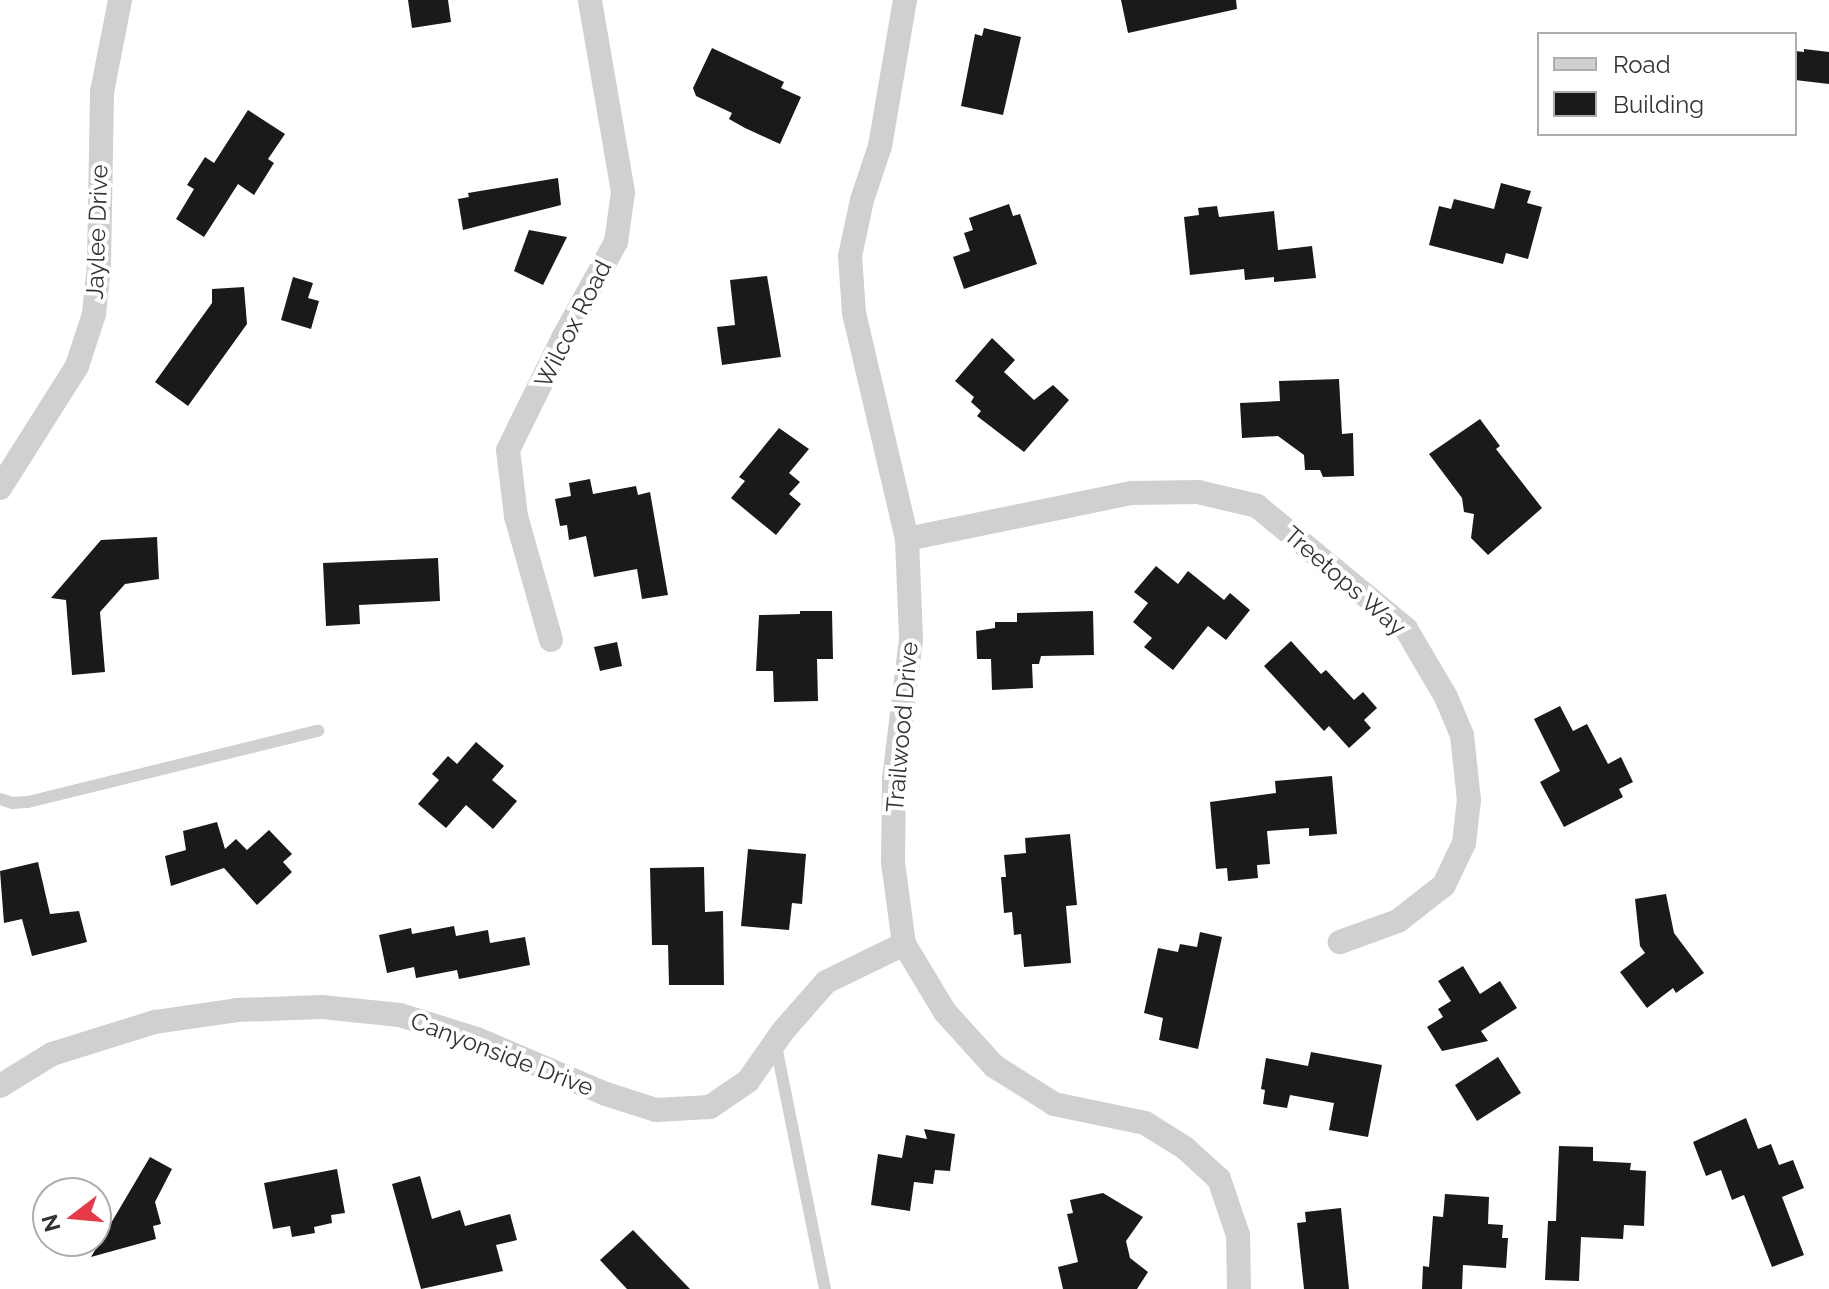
<!DOCTYPE html>
<style>
body{margin:0}
#map{position:relative;width:1829px;height:1289px;overflow:hidden;background:#fff;font-family:Raleway,sans-serif}
div>[style]{position:absolute}
[style*='--x']{left:calc(var(--x)*1px);top:calc(var(--y)*1px);width:calc(var(--w)*1px);rotate:calc(var(--a)*1deg)}
.building>*{inset:0;background:#1a1a1a}
.lane>*{height:12px;margin:-6px;padding:0 6px;transform-origin:6px;border-radius:6px;background:#d0d0d0}
.street>*{height:24px;margin:-12px;padding:0 12px;transform-origin:12px;border-radius:12px;background:#d0d0d0}
span{translate:-50% -50%;white-space:nowrap;text-align:center;line-height:1.15;-webkit-text-stroke:8px #fff;paint-order:stroke}
.street-label{font-size:24px;color:#333}
.legend{position:absolute;left:1537px;top:32px;width:260px;height:104px;box-sizing:border-box;background:#fff;border:2px solid #adadad;margin:0;padding:10px 14px;list-style:none;font-size:24px;color:#333}
.legend li{display:flex;align-items:center;gap:16px;height:40px}
.legend b{width:40px;border:2px solid #adadad}
.north{position:absolute;left:32px;top:1177px;width:80px;height:80px;box-sizing:border-box;background:#fff;border:2px solid #adadad;border-radius:50%;rotate:254deg;font-size:22px;font-weight:700;line-height:32px;text-align:center;color:#333}
.north::after{content:'';display:block;margin:auto;width:28px;height:36px;background:#e63946;clip-path:polygon(50% 0,100% 100%,50% 72%,0 100%)}
</style>
<div id="map">
<div class="building">
<div style="clip-path:polygon(408px 0,448px 0,451px 22px,412px 28px)"></div>
<div style="clip-path:polygon(1121px 0,1236px 0,1237px 9px,1128px 33px)"></div>
<div style="clip-path:polygon(984px 28px,1021px 37px,1003px 115px,961px 106px,975px 34px,982px 36px)"></div>
<div style="clip-path:polygon(712px 48px,784px 82px,781px 88px,801px 97px,780px 144px,745px 128px,729px 119px,732px 113px,696px 96px,693px 88px)"></div>
<div style="clip-path:polygon(1804px 49px,1829px 52px,1829px 84px,1795px 80px,1795px 51px,1804px 52px)"></div>
<div style="clip-path:polygon(248px 110px,285px 134px,268px 159px,274px 163px,254px 195px,238px 184px,204px 237px,176px 219px,194px 189px,187px 185px,205px 157px,214px 163px)"></div>
<div style="clip-path:polygon(558px 178px,561px 205px,463px 230px,458px 199px,469px 197px,468px 193px)"></div>
<div style="clip-path:polygon(1501px 183px,1531px 191px,1527px 203px,1542px 207px,1528px 259px,1506px 253px,1503px 264px,1429px 245px,1439px 206px,1451px 209px,1454px 199px,1494px 209px)"></div>
<div style="clip-path:polygon(1009px 204px,1013px 216px,1020px 214px,1037px 264px,964px 289px,953px 257px,970px 251px,964px 233px,973px 230px,969px 218px)"></div>
<div style="clip-path:polygon(1217px 206px,1219px 217px,1274px 211px,1278px 250px,1312px 246px,1316px 278px,1274px 282px,1274px 277px,1245px 280px,1244px 269px,1190px 275px,1184px 217px,1199px 215px,1198px 208px)"></div>
<div style="clip-path:polygon(529px 230px,567px 237px,543px 285px,514px 271px)"></div>
<div style="clip-path:polygon(767px 276px,781px 357px,722px 365px,717px 327px,735px 325px,730px 280px)"></div>
<div style="clip-path:polygon(293px 277px,313px 283px,308px 298px,319px 301px,311px 329px,281px 320px)"></div>
<div style="clip-path:polygon(244px 287px,247px 324px,188px 406px,155px 382px,212px 303px,212px 289px)"></div>
<div style="clip-path:polygon(992px 338px,1015px 360px,1004px 372px,1034px 400px,1053px 385px,1069px 400px,1024px 452px,977px 416px,981px 411px,971px 402px,974px 397px,955px 381px)"></div>
<div style="clip-path:polygon(1339px 379px,1342px 434px,1353px 433px,1354px 476px,1323px 477px,1320px 470px,1305px 470px,1304px 455px,1278px 436px,1242px 438px,1240px 403px,1280px 401px,1279px 381px)"></div>
<div style="clip-path:polygon(1480px 419px,1500px 446px,1496px 449px,1542px 508px,1488px 555px,1471px 538px,1474px 514px,1464px 512px,1462px 498px,1429px 454px)"></div>
<div style="clip-path:polygon(779px 428px,809px 449px,789px 473px,800px 482px,789px 494px,801px 504px,776px 535px,731px 498px,745px 481px,739px 477px)"></div>
<div style="clip-path:polygon(590px 479px,593px 494px,636px 486px,638px 495px,650px 492px,668px 595px,642px 599px,637px 569px,594px 577px,586px 536px,569px 540px,567px 525px,560px 526px,555px 499px,571px 496px,569px 483px)"></div>
<div style="clip-path:polygon(157px 537px,159px 579px,125px 584px,100px 612px,105px 672px,72px 675px,66px 600px,51px 598px,101px 540px)"></div>
<div style="clip-path:polygon(438px 558px,440px 601px,359px 605px,360px 624px,326px 626px,323px 563px)"></div>
<div style="clip-path:polygon(1156px 566px,1178px 584px,1188px 571px,1224px 600px,1230px 593px,1250px 610px,1226px 640px,1208px 626px,1173px 670px,1144px 647px,1152px 638px,1133px 622px,1148px 603px,1134px 592px)"></div>
<div style="clip-path:polygon(800px 611px,832px 611px,833px 659px,817px 659px,818px 701px,774px 702px,773px 671px,756px 671px,759px 615px,800px 614px)"></div>
<div style="clip-path:polygon(1093px 611px,1094px 655px,1041px 656px,1039px 664px,1032px 664px,1033px 688px,992px 690px,991px 659px,977px 659px,976px 631px,995px 628px,995px 622px,1017px 622px,1017px 613px)"></div>
<div style="clip-path:polygon(1291px 641px,1321px 674px,1326px 670px,1354px 700px,1363px 692px,1377px 708px,1364px 720px,1371px 728px,1349px 748px,1329px 726px,1324px 731px,1264px 666px)"></div>
<div style="clip-path:polygon(617px 642px,622px 666px,600px 671px,594px 647px)"></div>
<div style="clip-path:polygon(1560px 706px,1573px 731px,1587px 724px,1608px 764px,1621px 757px,1633px 782px,1619px 789px,1623px 797px,1564px 827px,1540px 782px,1560px 771px,1534px 719px)"></div>
<div style="clip-path:polygon(476px 742px,504px 766px,492px 780px,517px 801px,493px 829px,466px 805px,446px 828px,418px 804px,439px 780px,432px 774px,448px 756px,457px 764px)"></div>
<div style="clip-path:polygon(1332px 776px,1337px 834px,1309px 836px,1309px 828px,1267px 831px,1270px 864px,1257px 865px,1258px 878px,1228px 881px,1227px 868px,1216px 869px,1210px 802px,1276px 793px,1275px 781px)"></div>
<div style="clip-path:polygon(217px 822px,225px 849px,236px 839px,247px 850px,269px 830px,292px 854px,283px 862px,292px 872px,257px 905px,224px 868px,171px 886px,165px 856px,186px 850px,183px 831px)"></div>
<div style="clip-path:polygon(1070px 834px,1077px 905px,1066px 906px,1071px 963px,1024px 967px,1021px 934px,1014px 935px,1012px 912px,1004px 913px,1001px 877px,1006px 877px,1004px 855px,1026px 853px,1025px 838px)"></div>
<div style="clip-path:polygon(748px 849px,806px 854px,802px 904px,792px 903px,789px 930px,741px 926px)"></div>
<div style="clip-path:polygon(38px 862px,50px 914px,79px 911px,87px 942px,32px 956px,22px 919px,4px 923px,0 871px)"></div>
<div style="clip-path:polygon(704px 867px,705px 912px,723px 911px,724px 985px,669px 985px,668px 945px,652px 945px,650px 868px)"></div>
<div style="clip-path:polygon(1666px 894px,1674px 933px,1704px 973px,1676px 993px,1673px 988px,1647px 1008px,1620px 972px,1645px 953px,1640px 946px,1635px 899px)"></div>
<div style="clip-path:polygon(454px 926px,456px 936px,488px 930px,490px 943px,525px 937px,530px 965px,459px 979px,457px 970px,416px 978px,414px 967px,387px 973px,379px 935px,411px 928px,412px 934px)"></div>
<div style="clip-path:polygon(1200px 932px,1222px 937px,1198px 1049px,1159px 1040px,1163px 1018px,1144px 1013px,1158px 948px,1178px 952px,1180px 944px,1197px 947px)"></div>
<div style="clip-path:polygon(1463px 966px,1480px 994px,1500px 981px,1517px 1008px,1481px 1031px,1488px 1041px,1442px 1051px,1427px 1027px,1443px 1017px,1438px 1009px,1451px 1001px,1438px 981px)"></div>
<div style="clip-path:polygon(1311px 1052px,1382px 1065px,1368px 1137px,1329px 1130px,1334px 1103px,1290px 1095px,1287px 1108px,1263px 1104px,1265px 1090px,1261px 1089px,1266px 1058px,1308px 1066px)"></div>
<div style="clip-path:polygon(1498px 1057px,1521px 1093px,1477px 1121px,1455px 1085px)"></div>
<div style="clip-path:polygon(1746px 1118px,1758px 1149px,1771px 1144px,1779px 1165px,1793px 1160px,1804px 1188px,1782px 1197px,1804px 1255px,1772px 1267px,1744px 1195px,1732px 1200px,1721px 1170px,1706px 1176px,1693px 1142px)"></div>
<div style="clip-path:polygon(924px 1129px,955px 1134px,950px 1171px,935px 1170px,933px 1184px,914px 1182px,910px 1211px,871px 1205px,878px 1154px,902px 1158px,906px 1135px,927px 1139px)"></div>
<div style="clip-path:polygon(1559px 1146px,1593px 1147px,1593px 1161px,1631px 1163px,1630px 1170px,1646px 1171px,1644px 1226px,1624px 1225px,1623px 1239px,1581px 1237px,1579px 1281px,1545px 1280px,1548px 1221px,1556px 1221px)"></div>
<div style="clip-path:polygon(150px 1157px,172px 1169px,155px 1202px,161px 1224px,153px 1226px,156px 1239px,91px 1257px)"></div>
<div style="clip-path:polygon(337px 1169px,345px 1213px,331px 1215px,332px 1223px,314px 1227px,315px 1233px,292px 1237px,290px 1226px,273px 1229px,264px 1183px)"></div>
<div style="clip-path:polygon(420px 1176px,432px 1219px,460px 1210px,465px 1226px,510px 1214px,517px 1240px,496px 1245px,503px 1271px,421px 1289px,392px 1184px)"></div>
<div style="clip-path:polygon(1103px 1193px,1143px 1217px,1126px 1241px,1130px 1258px,1148px 1272px,1137px 1289px,1063px 1289px,1058px 1267px,1078px 1262px,1067px 1214px,1073px 1213px,1070px 1200px)"></div>
<div style="clip-path:polygon(1445px 1194px,1489px 1197px,1488px 1224px,1503px 1225px,1502px 1238px,1508px 1238px,1506px 1268px,1463px 1265px,1462px 1289px,1422px 1289px,1423px 1266px,1429px 1267px,1433px 1216px,1443px 1217px)"></div>
<div style="clip-path:polygon(1341px 1208px,1349px 1289px,1304px 1289px,1297px 1223px,1306px 1222px,1305px 1212px)"></div>
<div style="clip-path:polygon(633px 1230px,690px 1289px,627px 1289px,600px 1260px)"></div>
</div>
<div class="lane">
<div style="--x:0;--y:799;--w:13;--a:18"></div>
<div style="--x:12;--y:803;--w:16;--a:-4"></div>
<div style="--x:28;--y:802;--w:299;--a:-13.8"></div>
<div style="--x:776;--y:1046;--w:248;--a:78.6"></div>
</div>
<div class="street">
<div style="--x:905;--y:0;--w:148;--a:99.7"></div>
<div style="--x:880;--y:146;--w:57;--a:108.4"></div>
<div style="--x:862;--y:200;--w:57;--a:102.1"></div>
<div style="--x:850;--y:256;--w:57;--a:86"></div>
<div style="--x:854;--y:313;--w:232;--a:76.8"></div>
<div style="--x:907;--y:539;--w:100;--a:87.7"></div>
<div style="--x:911;--y:639;--w:141;--a:96.9"></div>
<div style="--x:894;--y:779;--w:83;--a:90.7"></div>
<div style="--x:893;--y:862;--w:83;--a:82.4"></div>
<div style="--x:904;--y:944;--w:79;--a:58.9"></div>
<div style="--x:945;--y:1012;--w:73;--a:47.8"></div>
<div style="--x:994;--y:1066;--w:71;--a:32.3"></div>
<div style="--x:1054;--y:1104;--w:93;--a:11.8"></div>
<div style="--x:1145;--y:1123;--w:47;--a:32"></div>
<div style="--x:1185;--y:1148;--w:46;--a:42.4"></div>
<div style="--x:1219;--y:1179;--w:59;--a:71.3"></div>
<div style="--x:1238;--y:1235;--w:54;--a:88.9"></div>
<div style="--x:0;--y:488;--w:144;--a:-57.7"></div>
<div style="--x:77;--y:366;--w:55;--a:-71.9"></div>
<div style="--x:94;--y:314;--w:49;--a:-84.2"></div>
<div style="--x:99;--y:265;--w:173;--a:-89"></div>
<div style="--x:102;--y:92;--w:94;--a:-78.9"></div>
<div style="--x:907;--y:539;--w:230;--a:-11.6"></div>
<div style="--x:1132;--y:493;--w:66;--a:-0.9"></div>
<div style="--x:1198;--y:492;--w:61;--a:13.3"></div>
<div style="--x:1257;--y:506;--w:193;--a:39.5"></div>
<div style="--x:1406;--y:629;--w:79;--a:59.5"></div>
<div style="--x:1446;--y:697;--w:41;--a:67.2"></div>
<div style="--x:1462;--y:735;--w:65;--a:83.9"></div>
<div style="--x:1469;--y:800;--w:43;--a:96.6"></div>
<div style="--x:1464;--y:843;--w:47;--a:115.5"></div>
<div style="--x:1444;--y:885;--w:58;--a:142"></div>
<div style="--x:1398;--y:921;--w:62;--a:160.1"></div>
<div style="--x:551;--y:640;--w:129;--a:-105.8"></div>
<div style="--x:516;--y:516;--w:66;--a:-96.9"></div>
<div style="--x:508;--y:450;--w:125;--a:-63.8"></div>
<div style="--x:563;--y:338;--w:110;--a:-61.1"></div>
<div style="--x:616;--y:242;--w:50;--a:-82"></div>
<div style="--x:623;--y:192;--w:195;--a:-99.8"></div>
<div style="--x:0;--y:1086;--w:61;--a:-31.6"></div>
<div style="--x:52;--y:1054;--w:108;--a:-17.3"></div>
<div style="--x:155;--y:1022;--w:83;--a:-8.3"></div>
<div style="--x:237;--y:1010;--w:85;--a:-2"></div>
<div style="--x:322;--y:1007;--w:78;--a:5.9"></div>
<div style="--x:400;--y:1015;--w:81;--a:17.3"></div>
<div style="--x:477;--y:1039;--w:140;--a:23.1"></div>
<div style="--x:606;--y:1094;--w:52;--a:17.7"></div>
<div style="--x:656;--y:1110;--w:54;--a:-3.2"></div>
<div style="--x:710;--y:1107;--w:46;--a:-34.4"></div>
<div style="--x:748;--y:1081;--w:61;--a:-55"></div>
<div style="--x:783;--y:1031;--w:65;--a:-48.7"></div>
<div style="--x:826;--y:982;--w:87;--a:-26"></div>
</div>
<div class="street-label">
<span style="left:97px;top:232px;rotate:-88deg">Jaylee Drive</span>
<span style="left:573px;top:324px;rotate:-63deg">Wilcox Road</span>
<span style="left:1345px;top:581px;rotate:41deg">Treetops Way</span>
<span style="left:902px;top:727px;rotate:-85deg">Trailwood Drive</span>
<span style="left:502px;top:1054px;rotate:21deg">Canyonside Drive</span>
</div>
<ul class="legend">
<li><b style="height:10px;background:#d0d0d0"></b>Road</li>
<li><b style="height:22px;background:#1a1a1a"></b>Building</li>
</ul>
<div class="north">N</div>
</div>
